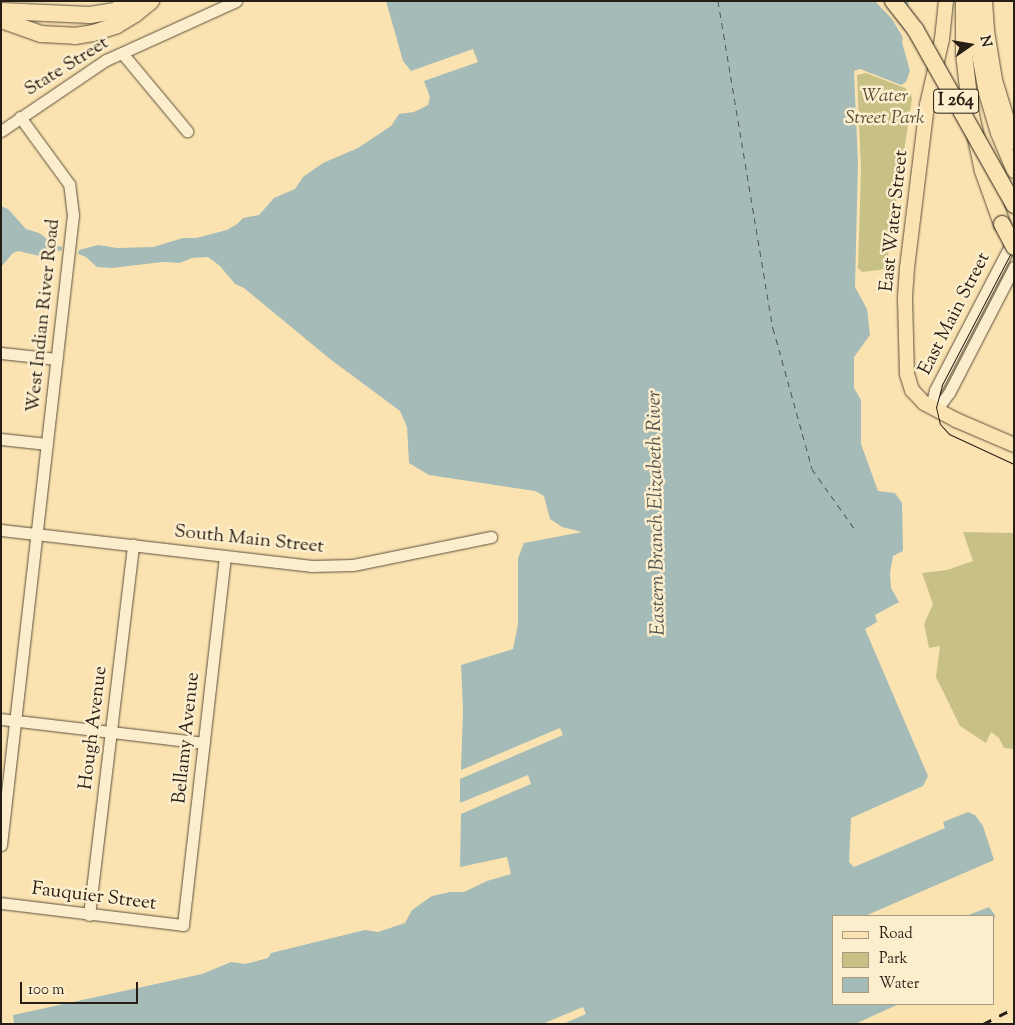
<!DOCTYPE html>
<style>
body{margin:0}
#map{position:relative;width:1015px;height:1025px;overflow:hidden;background:#fbe3b1;font-family:"Sorts Mill Goudy",serif}
div>[style]{position:absolute}
[style*='--x']{left:calc(var(--x)*1px);top:calc(var(--y)*1px);width:calc(var(--w)*1px);rotate:calc(var(--a)*1deg)}
.green>*{inset:0;background:#c7c186}
.water>*{inset:0;background:#a4bbb8}
.pier>*{inset:0;background:#fbe3b1}
.ferry>*{height:1px;margin-top:-0.5px;transform-origin:0;background:repeating-linear-gradient(90deg,#52554e 0 6px,transparent 0 11px)}
.roads{filter:drop-shadow(0 0 1px #5b4f3c) drop-shadow(0 0 1px #5b4f3c)}
.minor>*{height:11px;margin:-5.5px;padding:0 5.5px;transform-origin:5.5px;border-radius:5.5px;background:#fcedcc}
.major>*{height:14px;margin:-7px;padding:0 7px;transform-origin:7px;border-radius:7px;background:#fbe3b1}
.highway>*{height:16px;margin:-8px;padding:0 8px;transform-origin:8px;border-radius:8px;background:#fbe3b1}
.tram>*{height:1px;margin:-0.5px;padding:0 0.5px;transform-origin:0.5px;border-radius:0.5px;background:#261e15}
.rail>*{height:2.5px;margin-top:-1.25px;transform-origin:0;background:repeating-linear-gradient(90deg,#261e15 0 9px,transparent 0 18px)}
.bridges{filter:drop-shadow(0 0 1px #261e15) drop-shadow(0 0 1px #261e15)}
.highway-bridge>*{height:16px;margin:-8px;padding:0 8px;transform-origin:8px;border-radius:8px;background:#fbe3b1}
span{translate:-50% -50%;white-space:nowrap;text-align:center;line-height:1.15;-webkit-text-stroke:5px #fcedcc;paint-order:stroke}
.shield-label span{padding:1px 4px;background:#fcedcc;border:1px solid;border-radius:4px;-webkit-text-stroke-width:0}
.shield-label{font-size:18px;color:#261e15;font-weight:700}
.street-label{font-size:19px;color:#261e15}
.park-label{font-size:19px;color:#564f37;font-style:italic}
.water-label{font-size:20px;color:#52554e;font-style:italic}
.frame{position:absolute;inset:0;border:2px solid #261e15;pointer-events:none}
.legend{position:absolute;left:832px;top:915px;width:162px;height:90px;box-sizing:border-box;background:#fcedcc;border:1px solid #a69a83;margin:0;padding:6px 9px;list-style:none;font-size:15px;color:#261e15}
.legend li{display:flex;align-items:center;gap:10px;height:25px}
.legend b{width:25px;border:1px solid #a69a83}
.north{position:absolute;left:945px;top:20px;width:50px;height:50px;-webkit-text-stroke:4px #fcedcc;paint-order:stroke;rotate:77deg;font-size:14px;font-weight:700;line-height:20px;text-align:center;color:#261e15}
.north::after{content:'';display:block;margin:auto;width:18px;height:22px;background:#261e15;clip-path:polygon(50% 0,100% 100%,50% 72%,0 100%)}
.scale{position:absolute;left:20px;top:982px;width:118px;height:22px;box-sizing:border-box;border:2px solid #261e15;border-top:0;padding-left:6px;font-size:15px;line-height:18px;white-space:nowrap;color:#261e15;-webkit-text-stroke:4px #fcedcc;paint-order:stroke}
</style>
<div id="map">
<div class="green">
<div style="clip-path:polygon(866px 73px,905px 88px,911px 94px,912px 99px,886px 269px,862px 272px,858px 268px,861px 170px,857px 75px)"></div>
<div style="clip-path:polygon(963px 532px,1014px 533px,1014px 749px,1004px 748px,999px 738px,991px 732px,986px 743px,960px 726px,936px 677px,940px 646px,929px 648px,924px 624px,933px 604px,922px 573px,947px 570px,973px 561px)"></div>
</div>
<div class="water">
<div style="clip-path:polygon(386px 1px,909px 1px,902px 42px,910px 71px,906px 82px,901px 85px,860px 69px,854px 71px,858px 164px,855px 287px,867px 309px,870px 335px,854px 357px,854px 388px,861px 400px,861px 444px,878px 491px,895px 493px,902px 503px,903px 551px,893px 556px,890px 573px,891px 588px,899px 602px,875px 615px,877px 622px,865px 629px,928px 776px,923px 786px,851px 818px,849px 862px,854px 867px,945px 828px,943px 822px,968px 812px,975px 815px,983px 826px,994px 860px,865px 916px,834px 916px,834px 1004px,899px 1004px,855px 1024px,563px 1024px,586px 1014px,583px 1007px,542px 1024px,14px 1024px,13px 1015px,202px 974px,231px 962px,245px 964px,268px 958px,271px 953px,365px 930px,378px 932px,405px 923px,412px 910px,432px 896px,450px 892px,464px 892px,487px 881px,511px 874px,507px 857px,460px 867px,461px 814px,531px 784px,528px 775px,460px 803px,460px 779px,563px 735px,560px 728px,461px 770px,463px 710px,461px 665px,513px 649px,518px 624px,518px 558px,524px 543px,582px 532px,562px 527px,550px 519px,544px 496px,535px 491px,429px 475px,409px 463px,407px 427px,400px 411px,330px 359px,244px 288px,235px 284px,220px 266px,208px 257px,192px 258px,180px 263px,162px 262px,112px 268px,97px 267px,86px 257px,78px 254px,79px 250px,98px 245px,117px 248px,153px 247px,183px 238px,196px 238px,227px 230px,237px 224px,243px 218px,259px 215px,274px 198px,295px 189px,303px 177px,323px 163px,358px 148px,391px 126px,399px 114px,414px 112px,428px 105px,430px 97px,424px 81px,478px 62px,473px 49px,411px 71px,403px 61px)"></div>
<div style="clip-path:polygon(1px 206px,8px 209px,26px 229px,39px 233px,55px 245px,62px 247px,62px 250px,40px 256px,18px 251px,13px 253px,1px 267px)"></div>
<div style="clip-path:polygon(989px 907px,995px 915px,994px 921px,994px 916px,966px 916px)"></div>
</div>
<div class="pier">
<div style="clip-path:polygon(875px 1px,883px 1px,892px 11px,906px 33px,905px 41px,892px 19px)"></div>
</div>
<div class="ferry">
<div style="--x:718;--y:1;--w:332;--a:80.5"></div>
<div style="--x:773;--y:328;--w:146;--a:74.5"></div>
<div style="--x:812;--y:469;--w:76;--a:54.6"></div>
</div>
<div class="roads">
<div class="minor">
<div style="--x:122;--y:53;--w:102;--a:50.2"></div>
<div style="--x:1;--y:131;--w:127;--a:-34.1"></div>
<div style="--x:106;--y:60;--w:143;--a:-24.4"></div>
<div style="--x:1;--y:353;--w:56;--a:6.1"></div>
<div style="--x:931;--y:407;--w:17;--a:-77"></div>
<div style="--x:935;--y:390;--w:171;--a:-62.5"></div>
<div style="--x:936;--y:410;--w:21;--a:-53"></div>
<div style="--x:949;--y:393;--w:142;--a:-62.7"></div>
<div style="--x:1;--y:439;--w:46;--a:6.2"></div>
<div style="--x:1;--y:530;--w:313;--a:6.6"></div>
<div style="--x:312;--y:566;--w:41;--a:-1.4"></div>
<div style="--x:353;--y:565;--w:141;--a:-11.5"></div>
<div style="--x:1;--y:719;--w:204;--a:6.7"></div>
<div style="--x:1;--y:845;--w:634;--a:-83.48"></div>
<div style="--x:73;--y:215;--w:31;--a:-97"></div>
<div style="--x:69;--y:184;--w:83;--a:-126.2"></div>
<div style="--x:1;--y:903;--w:183;--a:6.9"></div>
<div style="--x:183;--y:925;--w:371;--a:-83.5"></div>
<div style="--x:89;--y:915;--w:373;--a:-83.2"></div>
</div>
<div class="major">
<div style="--x:946;--y:1;--w:38;--a:96"></div>
<div style="--x:942;--y:39;--w:68;--a:102.8"></div>
<div style="--x:927;--y:105;--w:164;--a:97"></div>
<div style="--x:907;--y:268;--w:31;--a:94"></div>
<div style="--x:905;--y:299;--w:75;--a:88.5"></div>
<div style="--x:907;--y:374;--w:17;--a:73"></div>
<div style="--x:912;--y:390;--w:18;--a:47"></div>
<div style="--x:924;--y:403;--w:36;--a:28"></div>
<div style="--x:956;--y:420;--w:63;--a:23.3"></div>
<div style="--x:973;--y:1;--w:48;--a:84.1"></div>
<div style="--x:978;--y:49;--w:45;--a:79.7"></div>
<div style="--x:986;--y:93;--w:42;--a:73.3"></div>
<div style="--x:998;--y:133;--w:41;--a:67.2"></div>
<div style="--x:985;--y:1;--w:30;--a:86"></div>
<div style="--x:987;--y:31;--w:50;--a:80.7"></div>
<div style="--x:995;--y:80;--w:65;--a:73"></div>
</div>
<div class="highway">
<div style="--x:964;--y:1;--w:52;--a:90"></div>
<div style="--x:964;--y:53;--w:62;--a:83.6"></div>
<div style="--x:971;--y:115;--w:57;--a:77.9"></div>
<div style="--x:983;--y:171;--w:56;--a:70.3"></div>
<div style="--x:1;--y:11;--w:89;--a:2.6"></div>
<div style="--x:90;--y:15;--w:24;--a:-9"></div>
<div style="--x:114;--y:11;--w:21;--a:-28"></div>
<div style="--x:1;--y:20;--w:42;--a:19.3"></div>
<div style="--x:41;--y:34;--w:34;--a:3"></div>
<div style="--x:75;--y:36;--w:18;--a:-9"></div>
<div style="--x:93;--y:33;--w:25;--a:-18"></div>
<div style="--x:117;--y:25;--w:21;--a:-31"></div>
<div style="--x:135;--y:14;--w:21;--a:-39"></div>
</div>
</div>
<div class="tram">
<div style="--x:1014;--y:247;--w:156;--a:117.6"></div>
<div style="--x:942;--y:385;--w:23;--a:105"></div>
<div style="--x:936;--y:407;--w:17;--a:77"></div>
<div style="--x:940;--y:424;--w:13;--a:48"></div>
<div style="--x:949;--y:434;--w:72;--a:24.8"></div>
</div>
<div class="rail">
<div style="--x:983;--y:1024;--w:35;--a:-27"></div>
</div>
<div class="bridges">
<div class="highway-bridge">
<div style="--x:893;--y:1;--w:36;--a:52"></div>
<div style="--x:915;--y:29;--w:202;--a:60.6"></div>
<div style="--x:1002;--y:224;--w:26;--a:62"></div>
</div>
</div>
<div class="shield-label">
<span style="left:956px;top:101px">I 264</span>
</div>
<div class="street-label">
<span style="left:67px;top:67px;rotate:-32deg">State Street</span>
<span style="left:895px;top:221px;rotate:-84deg">East Water Street</span>
<span style="left:955px;top:314px;rotate:-63deg">East Main Street</span>
<span style="left:44px;top:316px;rotate:-84deg">West Indian River Road</span>
<span style="left:249px;top:540px;rotate:6deg">South Main Street</span>
<span style="left:94px;top:728px;rotate:-83deg">Hough Avenue</span>
<span style="left:187px;top:738px;rotate:-84deg">Bellamy Avenue</span>
<span style="left:94px;top:897px;rotate:7deg">Fauquier Street</span>
</div>
<div class="park-label">
<span style="left:885px;top:108px">Water<br>Street Park</span>
</div>
<div class="water-label">
<span style="left:657px;top:513px;rotate:-91deg">Eastern Branch Elizabeth River</span>
</div>
<div class="frame"></div>
<ul class="legend">
<li><b style="height:6px;background:#fbe3b1"></b>Road</li>
<li><b style="height:14px;background:#c7c186"></b>Park</li>
<li><b style="height:14px;background:#a4bbb8"></b>Water</li>
</ul>
<div class="north">N</div>
<div class="scale">100 m</div>
</div>
